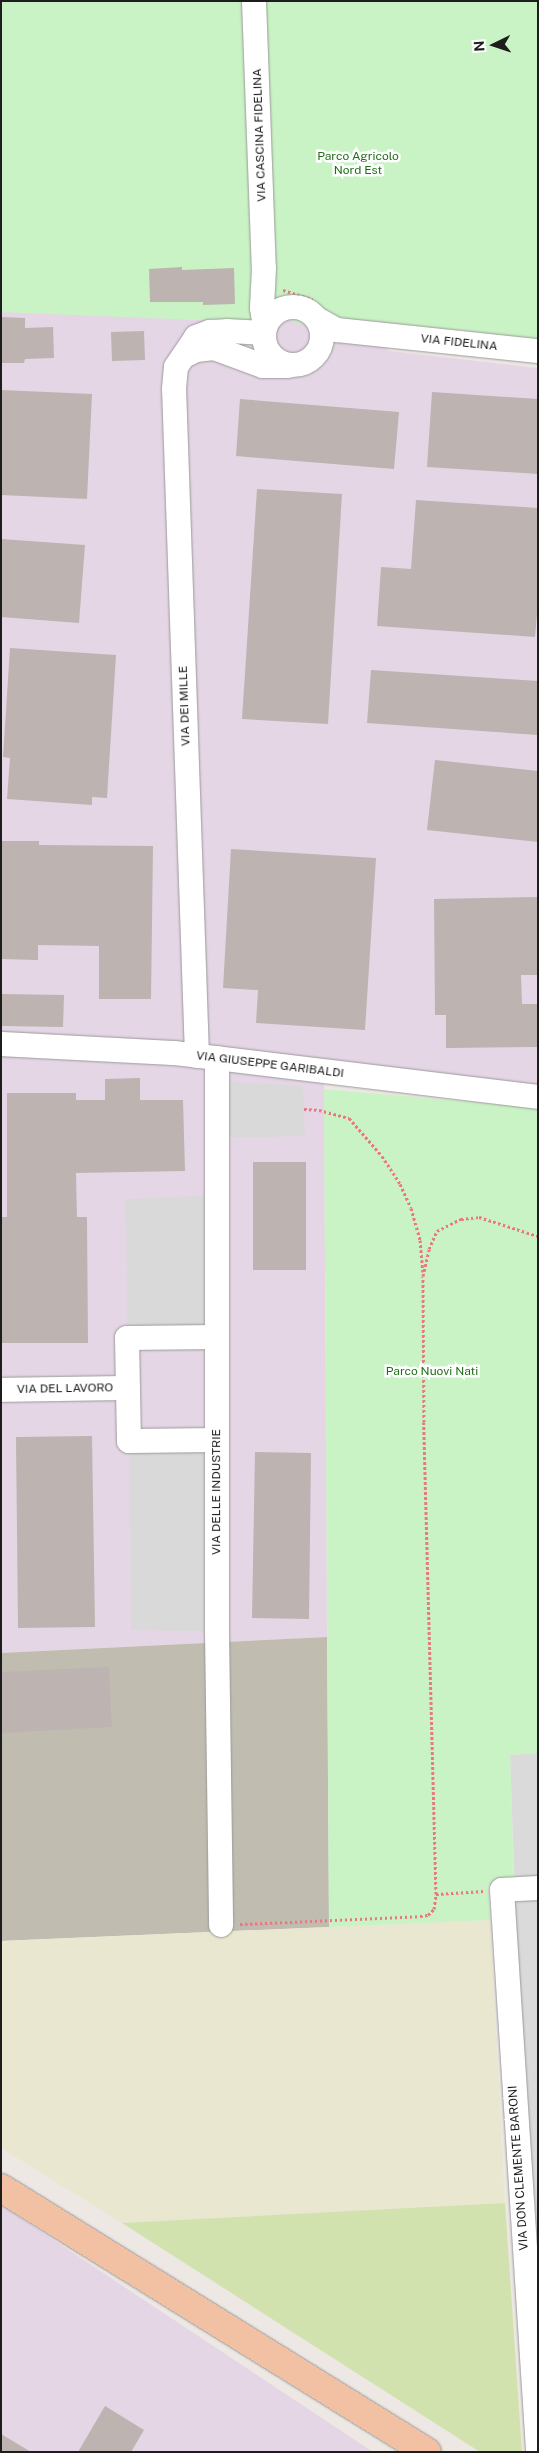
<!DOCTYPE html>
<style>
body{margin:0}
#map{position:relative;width:539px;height:2453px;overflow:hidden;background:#ede8e4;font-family:"Public Sans",sans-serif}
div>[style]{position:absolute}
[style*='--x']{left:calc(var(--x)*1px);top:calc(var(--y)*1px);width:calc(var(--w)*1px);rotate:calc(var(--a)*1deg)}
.residential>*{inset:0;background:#dbdada}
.industrial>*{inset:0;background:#e5d6e5}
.construction>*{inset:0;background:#c0bdb0}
.farmland>*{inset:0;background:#eae7d0}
.grass>*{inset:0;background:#d2e2ae}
.park>*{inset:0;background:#c9f3c4}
.parking>*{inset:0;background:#d9d9d9}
.building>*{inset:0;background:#bdb3b1}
.path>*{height:3px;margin-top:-1.5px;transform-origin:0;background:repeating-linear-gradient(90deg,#eb7781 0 2.5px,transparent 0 5px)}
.roads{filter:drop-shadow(0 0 1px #9a9a9a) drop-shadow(0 0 1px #9a9a9a)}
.minor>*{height:24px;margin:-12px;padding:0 12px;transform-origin:12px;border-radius:12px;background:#fff}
.minor>.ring{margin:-12px;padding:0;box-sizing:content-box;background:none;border:24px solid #fff;border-radius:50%}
.major>*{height:28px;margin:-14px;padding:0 14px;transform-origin:14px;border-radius:14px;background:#f2c1a4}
span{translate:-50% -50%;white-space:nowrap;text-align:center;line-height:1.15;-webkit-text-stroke:5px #fff;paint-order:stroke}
.street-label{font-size:12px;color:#1d1d1d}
.park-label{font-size:12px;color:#206f16}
.frame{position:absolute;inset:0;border:2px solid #1d1d1d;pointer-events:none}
.north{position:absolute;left:469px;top:20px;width:50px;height:50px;-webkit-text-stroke:4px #fff;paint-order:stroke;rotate:266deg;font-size:14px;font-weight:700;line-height:20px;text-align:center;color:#1d1d1d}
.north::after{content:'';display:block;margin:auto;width:18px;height:22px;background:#1d1d1d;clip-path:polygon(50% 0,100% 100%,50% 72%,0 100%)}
</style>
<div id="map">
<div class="residential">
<div style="clip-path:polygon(538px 1753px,538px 2452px,535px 2452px,510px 1755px)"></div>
</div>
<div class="industrial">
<div style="clip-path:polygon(253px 253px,390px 351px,538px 368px,538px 1094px,324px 1068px,327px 1637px,1px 1653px,1px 309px)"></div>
<div style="clip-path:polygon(1px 2205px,373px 2452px,1px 2452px)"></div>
</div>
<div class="construction">
<div style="clip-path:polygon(327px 1637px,329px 1927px,1px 1941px,1px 1653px)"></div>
</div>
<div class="farmland">
<div style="clip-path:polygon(490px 1920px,505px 2203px,122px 2223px,1px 2148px,1px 1941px)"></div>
</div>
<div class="grass">
<div style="clip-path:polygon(505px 2203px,522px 2452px,480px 2452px,122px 2223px)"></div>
</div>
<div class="park">
<div style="clip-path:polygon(1px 1px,538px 1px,538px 344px,463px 330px,301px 324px,270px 313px,254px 316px,247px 322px,1px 312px)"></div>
<div style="clip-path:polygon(324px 1089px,538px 1108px,538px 1753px,510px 1755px,514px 1883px,488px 1885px,490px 1920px,329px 1927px)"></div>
</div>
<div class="parking">
<div style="clip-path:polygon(217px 1081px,303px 1086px,305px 1136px,217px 1138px)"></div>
<div style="clip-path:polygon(217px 1195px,217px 1337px,127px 1338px,126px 1199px)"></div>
<div style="clip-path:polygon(217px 1440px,217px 1631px,131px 1630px,129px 1441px)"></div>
</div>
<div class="building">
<div style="clip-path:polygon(182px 267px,182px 270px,234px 268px,235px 304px,203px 305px,203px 302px,150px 302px,149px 269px)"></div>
<div style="clip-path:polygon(1px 317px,25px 318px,25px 328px,53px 327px,54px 358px,25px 359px,24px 363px,1px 363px)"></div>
<div style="clip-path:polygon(144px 331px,145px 360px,112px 361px,111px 332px)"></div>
<div style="clip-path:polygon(1px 390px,92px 394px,87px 499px,1px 495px)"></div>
<div style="clip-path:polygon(432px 392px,538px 399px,538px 474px,427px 467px)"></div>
<div style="clip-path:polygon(240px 399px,399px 412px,394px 469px,236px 456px)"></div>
<div style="clip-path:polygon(257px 489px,342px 494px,328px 724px,242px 719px)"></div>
<div style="clip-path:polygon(416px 500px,538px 508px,538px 602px,535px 637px,377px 626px,381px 567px,411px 569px)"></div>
<div style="clip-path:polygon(1px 539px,85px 545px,79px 623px,1px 617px)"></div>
<div style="clip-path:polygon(10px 648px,116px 655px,107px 798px,92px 797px,92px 805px,7px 799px,10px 758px,3px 757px)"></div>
<div style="clip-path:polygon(371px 670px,538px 681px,538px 735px,367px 723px)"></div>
<div style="clip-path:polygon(435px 760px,538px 771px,538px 842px,427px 830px)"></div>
<div style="clip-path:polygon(1px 841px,39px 841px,39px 845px,153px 846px,151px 999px,99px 999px,99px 946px,38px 945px,38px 960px,1px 959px)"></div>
<div style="clip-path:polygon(231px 849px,376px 858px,365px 1030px,256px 1023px,258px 990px,223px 988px)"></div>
<div style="clip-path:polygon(538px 897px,538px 975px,521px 975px,522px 1004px,538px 1004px,538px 1047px,446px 1048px,446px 1015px,435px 1015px,434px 899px)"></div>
<div style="clip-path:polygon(1px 994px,64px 995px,63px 1027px,1px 1026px)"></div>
<div style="clip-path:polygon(140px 1078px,140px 1100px,183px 1100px,185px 1171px,76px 1173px,77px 1217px,87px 1217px,88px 1343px,1px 1343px,1px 1217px,7px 1217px,7px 1093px,76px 1093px,76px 1100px,105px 1100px,105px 1079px)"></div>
<div style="clip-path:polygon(253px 1162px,306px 1162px,306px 1270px,253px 1270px)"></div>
<div style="clip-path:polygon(92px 1436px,95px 1627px,18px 1628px,16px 1437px)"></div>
<div style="clip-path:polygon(255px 1452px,311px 1453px,309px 1619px,252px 1618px)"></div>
<div style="clip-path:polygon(109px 1667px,112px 1727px,1px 1733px,1px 1672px)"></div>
<div style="clip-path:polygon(105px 2406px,144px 2430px,131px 2452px,78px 2452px)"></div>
<div style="clip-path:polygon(1px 2434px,31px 2452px,1px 2452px)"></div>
</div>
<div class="path">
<div style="--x:283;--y:290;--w:31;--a:17"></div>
<div style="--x:304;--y:1109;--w:15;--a:4"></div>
<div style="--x:319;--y:1110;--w:31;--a:15"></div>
<div style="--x:349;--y:1118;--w:50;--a:49"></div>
<div style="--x:382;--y:1156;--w:33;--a:57"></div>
<div style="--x:400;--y:1184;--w:26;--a:65"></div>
<div style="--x:411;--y:1208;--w:33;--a:74"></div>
<div style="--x:420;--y:1240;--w:32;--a:85"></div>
<div style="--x:436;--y:1894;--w:472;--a:-91.5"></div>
<div style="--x:424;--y:1422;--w:146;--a:-90.4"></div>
<div style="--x:423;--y:1276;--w:28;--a:-77"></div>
<div style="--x:429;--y:1249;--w:20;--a:-66"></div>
<div style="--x:437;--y:1231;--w:27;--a:-27"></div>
<div style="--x:461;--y:1219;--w:18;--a:-6"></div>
<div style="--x:479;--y:1217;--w:62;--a:17.9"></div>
<div style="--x:240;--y:1924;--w:180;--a:-2.5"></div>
<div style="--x:420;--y:1916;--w:8;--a:-7"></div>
<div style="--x:428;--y:1915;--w:8;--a:-45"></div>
<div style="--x:434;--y:1909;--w:15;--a:-82"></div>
<div style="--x:436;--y:1894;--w:48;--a:-3.6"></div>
</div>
<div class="roads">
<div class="minor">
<div style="--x:254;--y:1;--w:267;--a:87.9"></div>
<div style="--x:264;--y:268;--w:40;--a:92.9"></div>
<div style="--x:262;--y:308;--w:19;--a:81"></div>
<div class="ring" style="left:264px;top:307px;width:34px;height:34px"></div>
<div style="--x:317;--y:319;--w:23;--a:29"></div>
<div style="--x:337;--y:330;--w:202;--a:6"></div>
<div style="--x:186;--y:355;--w:11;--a:-27"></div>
<div style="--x:196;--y:350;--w:18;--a:-6"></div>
<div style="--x:214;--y:348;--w:52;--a:20.2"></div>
<div style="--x:263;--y:366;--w:25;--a:0"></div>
<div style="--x:1;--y:1044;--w:174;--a:3"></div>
<div style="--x:175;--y:1053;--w:366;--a:6.9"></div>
<div style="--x:197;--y:1056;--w:667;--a:-91.97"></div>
<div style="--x:174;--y:389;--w:22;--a:-85"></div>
<div style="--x:176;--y:367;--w:36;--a:-56"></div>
<div style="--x:196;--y:337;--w:15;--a:-20"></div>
<div style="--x:210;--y:332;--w:17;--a:-3"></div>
<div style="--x:227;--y:331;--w:37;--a:3"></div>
<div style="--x:217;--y:1058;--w:573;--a:90"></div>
<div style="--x:217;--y:1631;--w:294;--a:89.2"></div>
<div style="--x:217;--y:1337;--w:90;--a:179.4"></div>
<div style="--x:127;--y:1338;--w:103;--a:88.9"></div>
<div style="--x:129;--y:1441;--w:88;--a:-0.7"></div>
<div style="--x:1;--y:1390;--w:127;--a:-0.9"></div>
<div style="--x:538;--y:1888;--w:36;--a:177"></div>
<div style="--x:502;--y:1890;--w:561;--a:86.32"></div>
</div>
<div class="major">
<div style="--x:1;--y:2188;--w:501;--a:31.79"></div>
</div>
</div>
<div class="street-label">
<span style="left:260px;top:135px;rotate:-92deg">VIA CASCINA FIDELINA</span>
<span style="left:459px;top:343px;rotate:6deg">VIA FIDELINA</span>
<span style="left:185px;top:706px;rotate:-92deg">VIA DEI MILLE</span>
<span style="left:270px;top:1065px;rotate:7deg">VIA GIUSEPPE GARIBALDI</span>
<span style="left:65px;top:1389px;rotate:-1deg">VIA DEL LAVORO</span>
<span style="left:217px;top:1492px;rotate:-90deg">VIA DELLE INDUSTRIE</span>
<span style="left:519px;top:2168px;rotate:-94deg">VIA DON CLEMENTE BARONI</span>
</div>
<div class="park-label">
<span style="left:358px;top:164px">Parco Agricolo<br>Nord Est</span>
<span style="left:432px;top:1372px">Parco Nuovi Nati</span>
</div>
<div class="frame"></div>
<div class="north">N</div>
</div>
